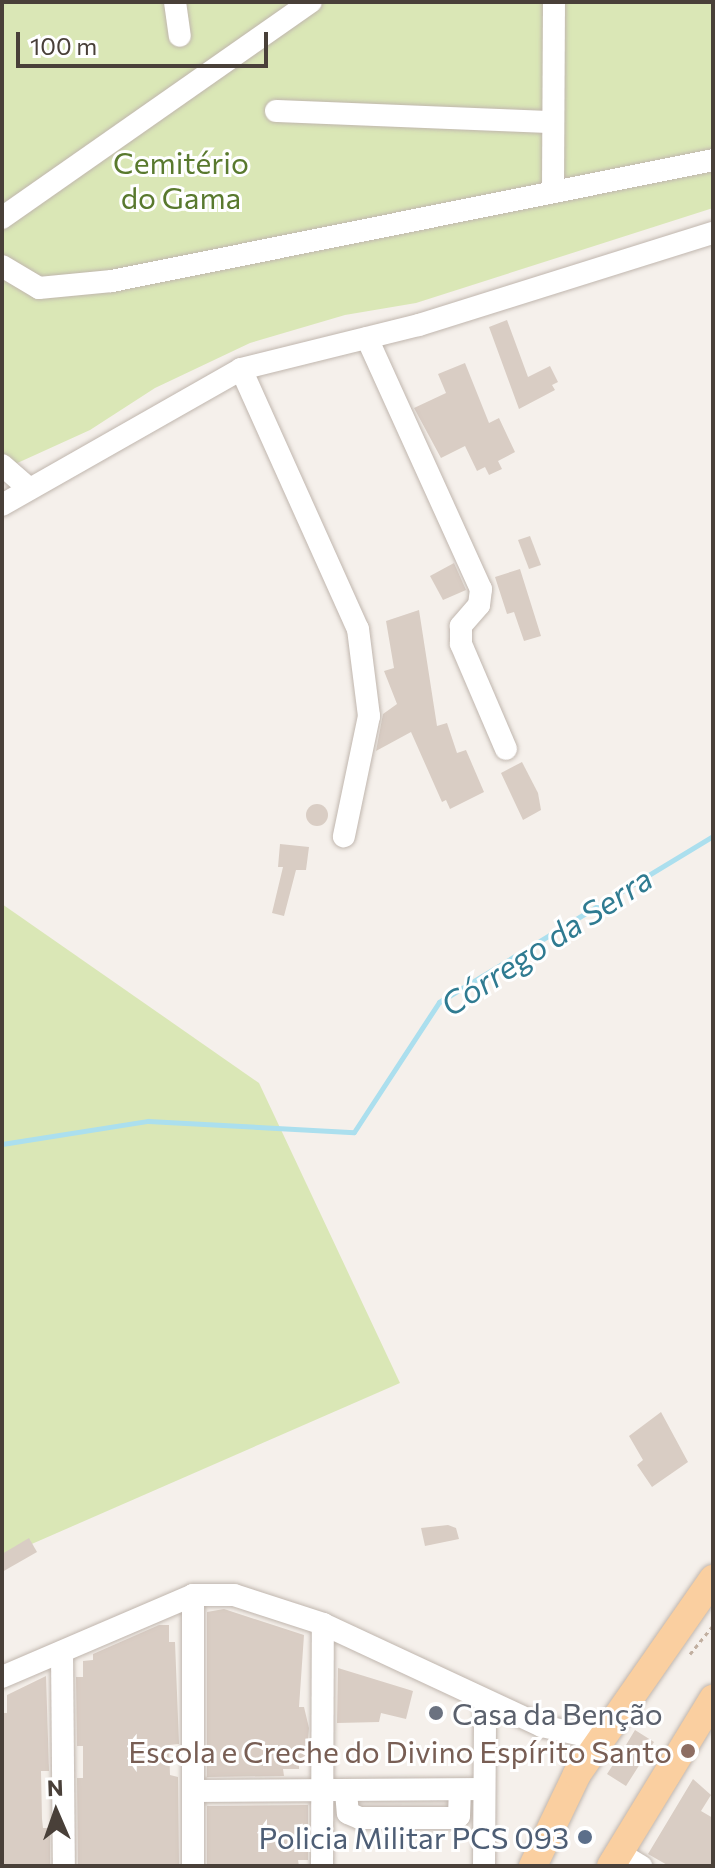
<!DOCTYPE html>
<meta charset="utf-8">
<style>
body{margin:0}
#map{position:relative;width:715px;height:1868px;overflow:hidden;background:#f5f0eb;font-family:Commissioner,sans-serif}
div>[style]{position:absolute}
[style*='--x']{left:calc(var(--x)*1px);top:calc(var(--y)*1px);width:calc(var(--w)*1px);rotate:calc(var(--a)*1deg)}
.green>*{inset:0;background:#dae7b6}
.stream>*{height:5px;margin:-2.5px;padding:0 2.5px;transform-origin:2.5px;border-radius:2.5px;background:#abdfee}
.building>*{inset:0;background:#d9cdc4}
.round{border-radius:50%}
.path>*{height:3px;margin-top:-1.5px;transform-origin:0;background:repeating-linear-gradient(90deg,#c1afa0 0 4px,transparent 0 8px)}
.roads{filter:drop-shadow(0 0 2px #c0b6ae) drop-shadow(0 0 2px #c0b6ae)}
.minor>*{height:22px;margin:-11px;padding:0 11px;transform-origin:11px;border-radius:11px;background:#fff}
.major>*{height:28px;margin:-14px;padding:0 14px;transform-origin:14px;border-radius:14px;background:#facfa0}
.dots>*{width:22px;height:22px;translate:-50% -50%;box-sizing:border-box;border:4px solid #fff;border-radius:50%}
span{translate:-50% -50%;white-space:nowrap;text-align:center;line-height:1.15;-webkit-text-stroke:6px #fff;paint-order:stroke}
.park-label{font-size:30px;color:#59792e}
.worship-label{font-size:30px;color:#5b616d}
.left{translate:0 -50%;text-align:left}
.education-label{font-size:30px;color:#785e54}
.right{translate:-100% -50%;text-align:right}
.service-label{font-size:30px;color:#4e5e75}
.water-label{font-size:32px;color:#2f7b91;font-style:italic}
.frame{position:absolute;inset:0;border:4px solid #494039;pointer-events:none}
.north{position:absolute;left:16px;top:1772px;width:80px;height:80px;-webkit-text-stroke:6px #fff;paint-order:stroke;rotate:358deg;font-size:22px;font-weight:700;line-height:32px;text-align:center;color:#494039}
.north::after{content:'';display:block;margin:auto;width:28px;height:36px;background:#494039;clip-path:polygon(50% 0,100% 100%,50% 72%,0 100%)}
.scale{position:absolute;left:16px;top:32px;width:252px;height:36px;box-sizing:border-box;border:4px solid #494039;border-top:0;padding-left:10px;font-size:24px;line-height:28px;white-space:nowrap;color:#494039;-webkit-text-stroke:6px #fff;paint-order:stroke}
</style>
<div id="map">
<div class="green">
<div style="clip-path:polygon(2px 2px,713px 2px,713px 208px,416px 303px,345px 315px,250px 343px,155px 388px,90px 430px,2px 470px)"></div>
<div style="clip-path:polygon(2px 904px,259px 1083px,400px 1383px,2px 1557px)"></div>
</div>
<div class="stream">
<div style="--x:2;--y:1144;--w:148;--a:-9"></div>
<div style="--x:148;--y:1121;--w:206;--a:3.1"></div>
<div style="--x:354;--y:1132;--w:155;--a:-56.8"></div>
<div style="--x:439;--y:1002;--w:320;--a:-31.2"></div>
</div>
<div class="building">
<div style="clip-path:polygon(507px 320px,528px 377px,550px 366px,558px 382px,552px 385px,555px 390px,519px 409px,489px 327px)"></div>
<div style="clip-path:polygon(465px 363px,489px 423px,499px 418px,515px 452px,498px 461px,502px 469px,489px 475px,485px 467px,477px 471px,465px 446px,441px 458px,414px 408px,446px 393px,438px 374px)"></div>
<div style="clip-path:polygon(530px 536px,541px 565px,529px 569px,518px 540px)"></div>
<div style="clip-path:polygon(454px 563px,466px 590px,443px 600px,430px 576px)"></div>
<div style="clip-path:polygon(520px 569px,541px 636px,524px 641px,514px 612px,507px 614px,495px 577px)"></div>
<div style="clip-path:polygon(419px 610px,437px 726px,447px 723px,457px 753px,466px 750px,484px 792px,450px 809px,446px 800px,442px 802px,411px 732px,376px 751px,383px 714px,397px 704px,384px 671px,394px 668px,386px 621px)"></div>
<div style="clip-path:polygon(522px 762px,538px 793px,541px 810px,523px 820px,501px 773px)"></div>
<div class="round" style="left:306px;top:804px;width:22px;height:22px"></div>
<div style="clip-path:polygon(280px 844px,309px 847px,306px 870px,296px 870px,284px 916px,272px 913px,283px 867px,278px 867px)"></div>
<div style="clip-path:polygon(661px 1412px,688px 1462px,652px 1487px,637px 1465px,643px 1460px,629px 1436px)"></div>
<div style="clip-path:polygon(448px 1525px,456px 1528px,459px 1539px,425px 1546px,421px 1528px)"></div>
<div style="clip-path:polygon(29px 1538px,37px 1552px,2px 1572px,2px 1554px)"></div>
<div style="clip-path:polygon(224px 1609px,304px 1635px,299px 1707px,304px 1707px,309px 1728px,306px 1761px,299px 1761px,299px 1769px,283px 1769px,284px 1776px,207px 1777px,207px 1612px)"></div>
<div style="clip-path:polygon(159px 1625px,169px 1625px,169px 1642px,175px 1642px,179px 1744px,169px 1745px,170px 1775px,178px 1777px,179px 1866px,78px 1866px,77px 1778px,83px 1778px,83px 1746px,77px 1746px,76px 1677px,83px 1677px,83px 1661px,93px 1660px,93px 1654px)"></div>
<div style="clip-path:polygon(338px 1668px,413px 1691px,406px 1719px,381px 1713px,379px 1722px,337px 1723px)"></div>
<div style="clip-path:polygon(46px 1676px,49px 1771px,41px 1771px,42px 1819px,43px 1828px,50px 1828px,50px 1866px,2px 1866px,2px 1713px,7px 1713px,7px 1695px)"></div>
<div style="clip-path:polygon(635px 1730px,654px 1742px,626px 1786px,607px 1774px,618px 1757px,627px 1754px,626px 1745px)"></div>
<div style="clip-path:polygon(693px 1779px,711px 1795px,701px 1811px,713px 1818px,713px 1866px,669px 1866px,648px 1854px)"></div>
<div style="clip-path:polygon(308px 1805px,308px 1860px,298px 1860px,299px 1866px,207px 1866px,207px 1806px)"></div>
</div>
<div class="path">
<div style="--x:690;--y:1654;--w:36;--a:-51"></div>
</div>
<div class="roads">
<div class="minor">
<div style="--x:175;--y:2;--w:34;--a:82"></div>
<div style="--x:276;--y:111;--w:274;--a:2.3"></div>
<div style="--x:553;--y:190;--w:188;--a:-89.7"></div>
<div style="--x:2;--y:218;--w:377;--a:-35"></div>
<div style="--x:2;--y:266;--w:43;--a:30.7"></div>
<div style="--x:39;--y:288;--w:73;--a:-5.5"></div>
<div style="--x:112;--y:281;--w:613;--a:-11.38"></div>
<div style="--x:367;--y:338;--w:276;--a:65.6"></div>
<div style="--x:481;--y:589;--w:16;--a:97"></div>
<div style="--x:479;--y:605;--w:28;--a:131"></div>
<div style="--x:461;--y:626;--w:18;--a:90"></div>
<div style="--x:461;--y:644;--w:114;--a:66.8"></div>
<div style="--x:241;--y:369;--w:285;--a:65.8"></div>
<div style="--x:358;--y:629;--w:88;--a:82.8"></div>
<div style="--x:369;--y:716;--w:123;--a:101.8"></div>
<div style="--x:2;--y:465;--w:35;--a:41"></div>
<div style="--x:2;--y:505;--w:275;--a:-29.6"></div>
<div style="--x:241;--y:369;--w:183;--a:-13.9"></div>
<div style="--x:419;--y:325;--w:308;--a:-17.4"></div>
<div style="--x:193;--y:1595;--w:271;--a:90"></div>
<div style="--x:62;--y:1652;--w:214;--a:89.5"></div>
<div style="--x:2;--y:1677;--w:208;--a:-23.2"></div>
<div style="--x:193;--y:1595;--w:41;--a:0"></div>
<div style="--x:234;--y:1595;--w:94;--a:18"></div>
<div style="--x:323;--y:1624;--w:242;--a:25"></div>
<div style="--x:542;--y:1726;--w:41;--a:12.7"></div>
<div style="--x:582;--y:1735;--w:31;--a:-19"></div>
<div style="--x:194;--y:1791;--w:290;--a:-0.4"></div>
<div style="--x:346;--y:1792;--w:21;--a:85"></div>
<div style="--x:348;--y:1813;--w:13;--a:23"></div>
<div style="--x:360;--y:1818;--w:93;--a:0"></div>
<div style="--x:453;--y:1818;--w:6;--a:-18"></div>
<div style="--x:459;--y:1816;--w:26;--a:-88"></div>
<div style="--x:619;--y:1853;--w:26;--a:31"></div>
<div style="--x:322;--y:1866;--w:242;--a:-89.8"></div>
<div style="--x:484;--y:1866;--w:162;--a:-89.6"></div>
</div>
<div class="major">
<div style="--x:533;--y:1866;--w:102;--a:-64.4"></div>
<div style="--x:577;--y:1774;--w:238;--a:-55.1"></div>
<div style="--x:611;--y:1866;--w:196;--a:-58.6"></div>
</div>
</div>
<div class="dots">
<div style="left:436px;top:1713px;background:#6b7280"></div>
<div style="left:688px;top:1751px;background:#8d6e63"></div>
<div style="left:585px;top:1837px;background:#5c6f8a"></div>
</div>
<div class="park-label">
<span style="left:181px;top:179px">Cemitério<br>do Gama</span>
</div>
<div class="worship-label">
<span class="left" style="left:452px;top:1713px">Casa da Benção</span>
</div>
<div class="education-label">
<span class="right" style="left:672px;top:1751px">Escola e Creche do Divino Espírito Santo</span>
</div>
<div class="service-label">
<span class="right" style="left:569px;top:1837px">Policia Militar PCS 093</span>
</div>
<div class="water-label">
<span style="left:546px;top:941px;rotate:-33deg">Córrego da Serra</span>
</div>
<div class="frame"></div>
<div class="north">N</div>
<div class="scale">100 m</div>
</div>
